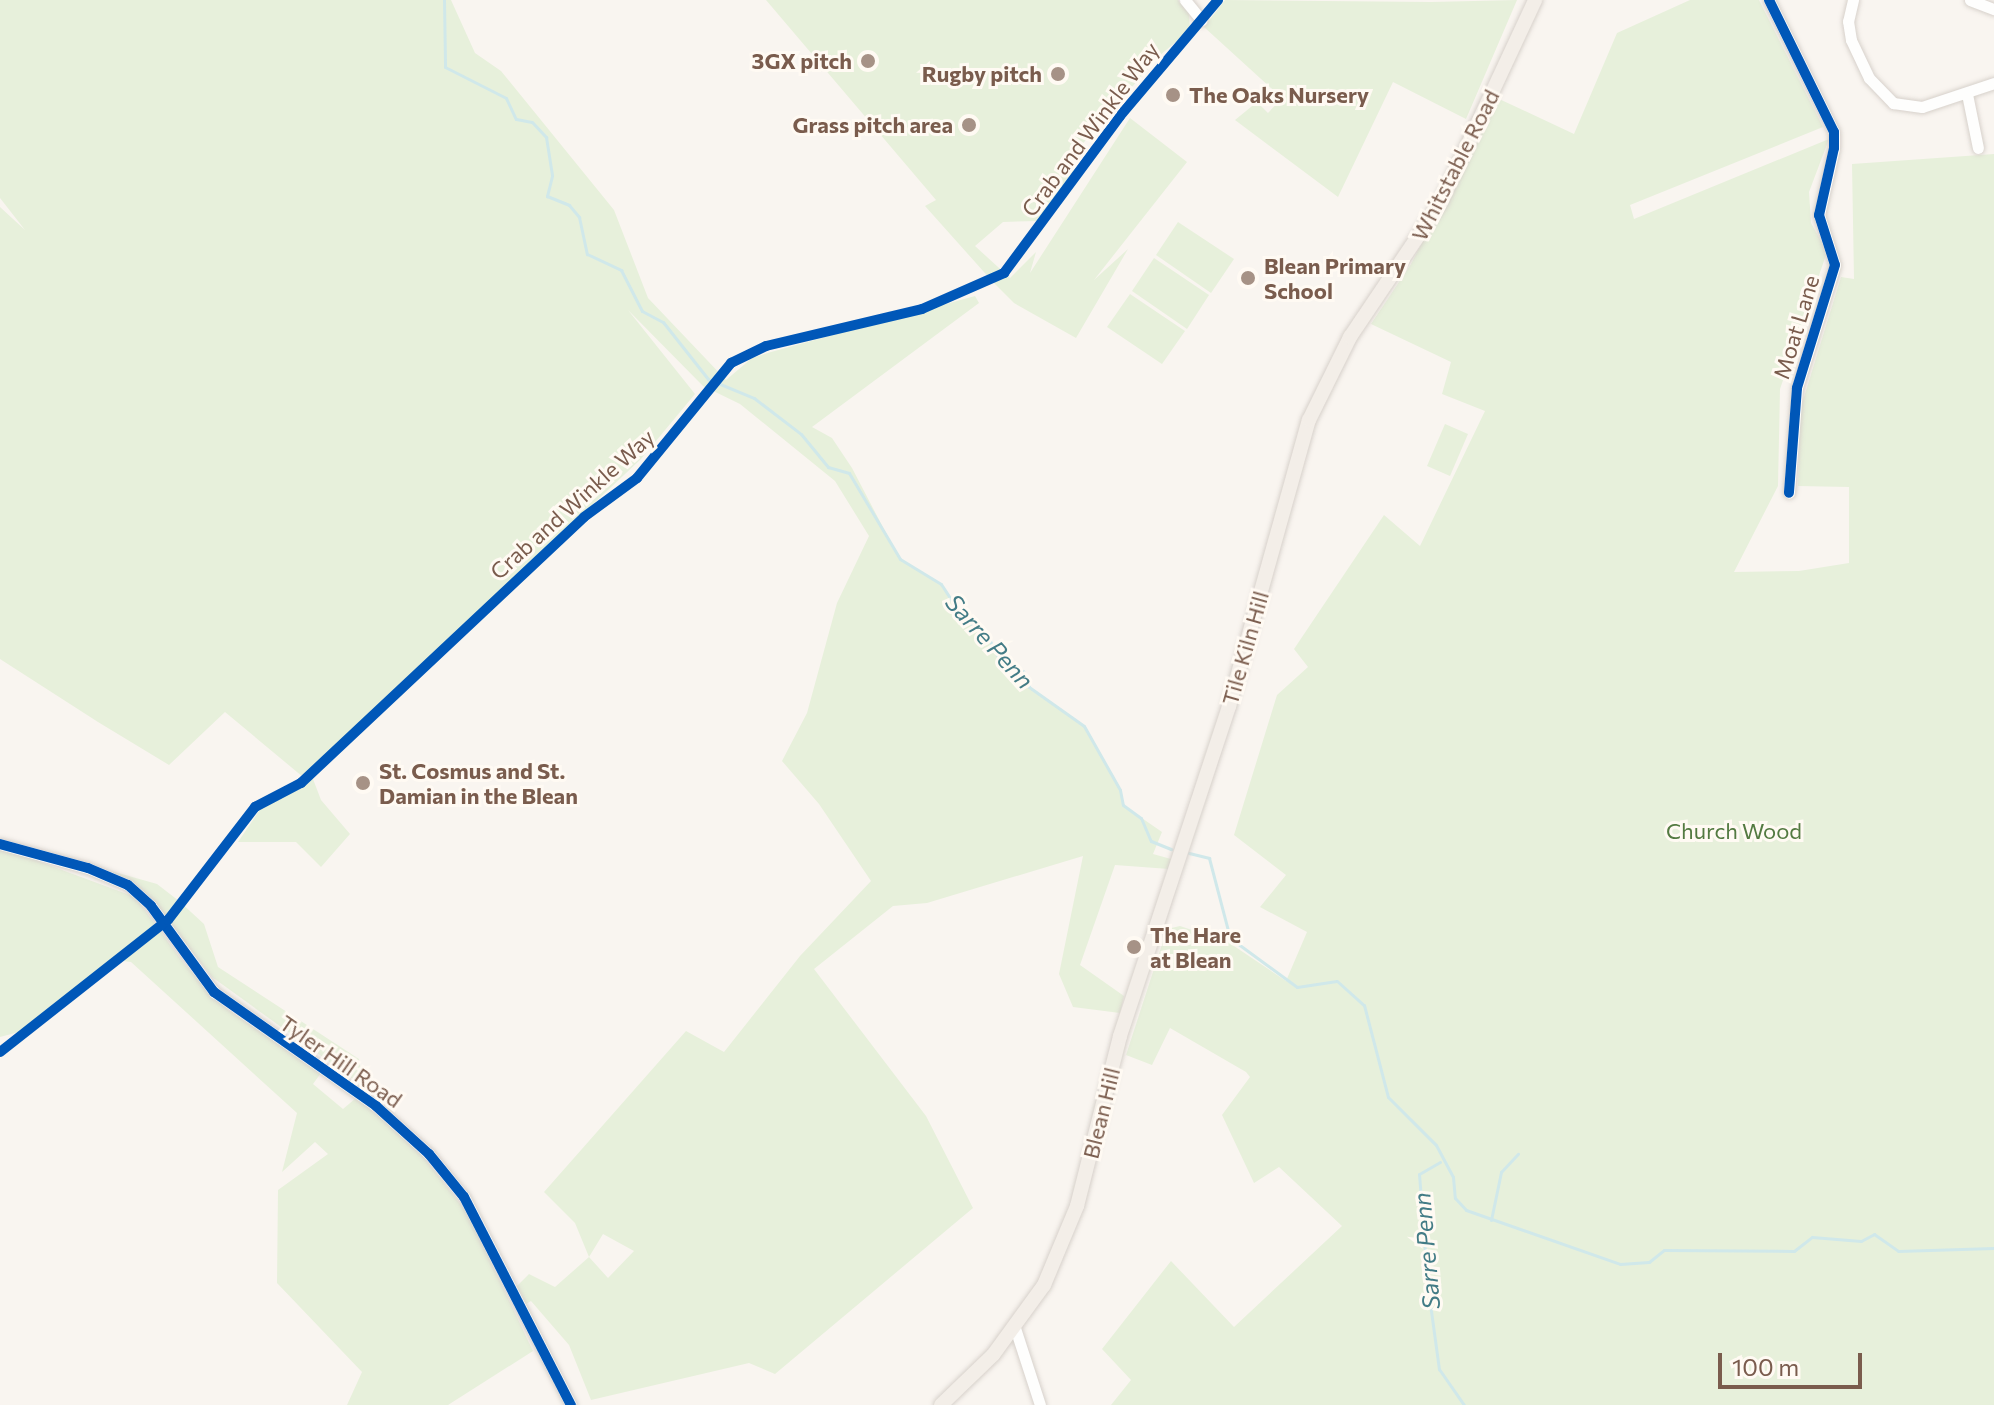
<!DOCTYPE html>
<style>
body{margin:0}
#map{position:relative;width:1994px;height:1405px;overflow:hidden;background:#f9f5f0;font-family:Commissioner,sans-serif}
div>[style]{position:absolute}
[style*='--x']{left:calc(var(--x)*1px);top:calc(var(--y)*1px);width:calc(var(--w)*1px);rotate:calc(var(--a)*1deg)}
.green>*{inset:0;background:#e7f0db}
.stream>*{height:3px;margin:-1.5px;padding:0 1.5px;transform-origin:1.5px;border-radius:1.5px;background:#d0e8ea}
.roads{filter:drop-shadow(0 0 2px #d7d1cb) drop-shadow(0 0 2px #d7d1cb)}
.minor>*{height:11px;margin:-5.5px;padding:0 5.5px;transform-origin:5.5px;border-radius:5.5px;background:#fefefd}
.major>*{height:14px;margin:-7px;padding:0 7px;transform-origin:7px;border-radius:7px;background:#f3eee8}
.cycleway>*{height:10px;margin:-5px;padding:0 5px;transform-origin:5px;border-radius:5px;background:#0057b8}
.dots>*{width:22px;height:22px;translate:-50% -50%;box-sizing:border-box;border:4px solid #fffaf3;border-radius:50%}
span{translate:-50% -50%;white-space:nowrap;text-align:center;line-height:1.15;-webkit-text-stroke:6px #fffaf3;paint-order:stroke}
.poi-label{font-size:22px;color:#7a5c4d;font-weight:700}
.right{translate:-100% -50%;text-align:right}
.left{translate:0 -50%;text-align:left}
.street-label{font-size:22px;color:#7a5c4d}
.park-label{font-size:22px;color:#537a41}
.water-label{font-size:24px;color:#437c86;font-style:italic}
.scale{position:absolute;left:1718px;top:1353px;width:144px;height:36px;box-sizing:border-box;border:4px solid #7a5c4d;border-top:0;padding-left:10px;font-size:24px;line-height:28px;white-space:nowrap;color:#7a5c4d;-webkit-text-stroke:6px #fffaf3;paint-order:stroke}
</style>
<div id="map">
<div class="green">
<div style="clip-path:polygon(evenodd,0 0,451px 0,475px 53px,501px 71px,614px 210px,648px 298px,726px 380px,752px 358px,771px 352px,975px 296px,979px 303px,812px 427px,832px 438px,852px 468px,899px 558px,941px 584px,962px 616px,989px 639px,997px 655px,1023px 671px,1029px 687px,1084px 726px,1120px 790px,1123px 805px,1162px 832px,1153px 854px,1171px 859px,1169px 869px,1115px 865px,1080px 965px,1124px 996px,1120px 1013px,1073px 1007px,1059px 974px,1083px 856px,927px 903px,893px 906px,814px 969px,926px 1116px,973px 1208px,775px 1374px,749px 1363px,591px 1400px,569px 1345px,531px 1301px,523px 1306px,514px 1289px,529px 1274px,555px 1287px,589px 1257px,575px 1223px,544px 1192px,686px 1031px,724px 1052px,800px 956px,871px 881px,819px 804px,782px 761px,807px 713px,837px 603px,869px 536px,835px 481px,740px 404px,703px 386px,628px 310px,695px 394px,641px 459px,303px 777px,225px 712px,169px 765px,98px 722px,0 659px,0 207px,25px 230px,0 198px,0 0,603px 1234px,634px 1251px,608px 1278px,589px 1257px,603px 1234px)"></div>
<div style="clip-path:polygon(766px 0,1178px 0,1189px 13px,1190px 30px,1159px 56px,1079px 148px,1075px 169px,1037px 221px,1003px 222px,975px 246px,1010px 278px,1036px 252px,1030px 273px,1130px 118px,1187px 162px,1094px 280px,1128px 249px,1076px 338px,1014px 303px,992px 281px,925px 206px,936px 200px)"></div>
<div style="clip-path:polygon(1225px 0,1431px 2px,1517px 0,1466px 119px,1393px 82px,1338px 197px,1235px 120px,1257px 102px,1268px 113px,1282px 98px,1204px 27px)"></div>
<div style="clip-path:polygon(1690px 0,1759px 0,1823px 127px,1630px 205px,1634px 219px,1829px 139px,1809px 192px,1811px 223px,1827px 252px,1780px 389px,1778px 486px,1734px 572px,1799px 571px,1849px 563px,1849px 487px,1798px 486px,1801px 407px,1841px 277px,1854px 279px,1852px 164px,1994px 154px,1994px 1405px,1111px 1405px,1131px 1380px,1102px 1349px,1171px 1261px,1234px 1327px,1342px 1226px,1279px 1167px,1254px 1183px,1222px 1115px,1250px 1077px,1246px 1072px,1170px 1028px,1152px 1065px,1126px 1055px,1167px 929px,1180px 926px,1228px 942px,1286px 981px,1307px 932px,1260px 907px,1286px 875px,1234px 835px,1277px 695px,1308px 667px,1294px 649px,1384px 515px,1420px 546px,1485px 411px,1442px 394px,1451px 362px,1371px 324px,1411px 264px,1497px 98px,1574px 134px,1617px 33px)"></div>
<div style="clip-path:polygon(1178px 222px,1234px 259px,1211px 293px,1156px 255px)"></div>
<div style="clip-path:polygon(1154px 258px,1209px 295px,1187px 329px,1132px 291px)"></div>
<div style="clip-path:polygon(1130px 294px,1185px 331px,1162px 364px,1107px 327px)"></div>
<div style="clip-path:polygon(1445px 424px,1468px 434px,1450px 476px,1427px 466px)"></div>
<div style="clip-path:polygon(313px 779px,321px 800px,350px 834px,321px 867px,296px 842px,238px 842px,261px 808px)"></div>
<div style="clip-path:polygon(0 847px,135px 897px,185px 965px,228px 1010px,321px 1073px,313px 1084px,343px 1109px,356px 1098px,413px 1144px,468px 1214px,533px 1351px,448px 1405px,347px 1405px,362px 1372px,277px 1283px,278px 1190px,328px 1154px,315px 1142px,282px 1172px,297px 1113px,131px 962px,115px 960px,19px 1032px,0 1037px)"></div>
<div style="clip-path:polygon(111px 871px,157px 884px,179px 901px,204px 924px,218px 967px,359px 1059px,364px 1087px,212px 977px,155px 904px)"></div>
</div>
<div class="stream">
<div style="--x:444;--y:0;--w:67;--a:89.1"></div>
<div style="--x:445;--y:67;--w:68;--a:26.9"></div>
<div style="--x:506;--y:98;--w:23;--a:65"></div>
<div style="--x:516;--y:119;--w:16;--a:11"></div>
<div style="--x:532;--y:122;--w:21;--a:47"></div>
<div style="--x:546;--y:137;--w:39;--a:81"></div>
<div style="--x:552;--y:176;--w:21;--a:104"></div>
<div style="--x:547;--y:196;--w:24;--a:22"></div>
<div style="--x:569;--y:205;--w:16;--a:50"></div>
<div style="--x:579;--y:217;--w:38;--a:78"></div>
<div style="--x:587;--y:254;--w:38;--a:25"></div>
<div style="--x:621;--y:270;--w:46;--a:62.9"></div>
<div style="--x:642;--y:311;--w:24;--a:28"></div>
<div style="--x:663;--y:322;--w:73;--a:51.7"></div>
<div style="--x:708;--y:379;--w:50;--a:22.4"></div>
<div style="--x:754;--y:398;--w:59;--a:37.5"></div>
<div style="--x:801;--y:434;--w:43;--a:50.7"></div>
<div style="--x:828;--y:467;--w:22;--a:16"></div>
<div style="--x:849;--y:473;--w:100;--a:59.3"></div>
<div style="--x:900;--y:559;--w:48;--a:31.4"></div>
<div style="--x:941;--y:584;--w:38;--a:57"></div>
<div style="--x:962;--y:616;--w:35;--a:40"></div>
<div style="--x:989;--y:639;--w:18;--a:63"></div>
<div style="--x:997;--y:655;--w:31;--a:32"></div>
<div style="--x:1023;--y:671;--w:17;--a:69"></div>
<div style="--x:1029;--y:687;--w:67;--a:35.3"></div>
<div style="--x:1084;--y:726;--w:73;--a:60.6"></div>
<div style="--x:1120;--y:790;--w:15;--a:79"></div>
<div style="--x:1123;--y:805;--w:22;--a:36"></div>
<div style="--x:1141;--y:818;--w:25;--a:67"></div>
<div style="--x:1151;--y:841;--w:22;--a:22"></div>
<div style="--x:1189;--y:853;--w:21;--a:14"></div>
<div style="--x:1209;--y:858;--w:83;--a:75.3"></div>
<div style="--x:1230;--y:938;--w:83;--a:36.2"></div>
<div style="--x:1297;--y:987;--w:40;--a:-8.5"></div>
<div style="--x:1337;--y:981;--w:36;--a:42"></div>
<div style="--x:1364;--y:1005;--w:95;--a:75.4"></div>
<div style="--x:1388;--y:1097;--w:68;--a:45"></div>
<div style="--x:1436;--y:1145;--w:36;--a:62"></div>
<div style="--x:1453;--y:1177;--w:21;--a:85"></div>
<div style="--x:1455;--y:1198;--w:16;--a:47"></div>
<div style="--x:1466;--y:1210;--w:163;--a:19.3"></div>
<div style="--x:1620;--y:1264;--w:29;--a:-4"></div>
<div style="--x:1649;--y:1262;--w:19;--a:-39"></div>
<div style="--x:1664;--y:1250;--w:130;--a:0.4"></div>
<div style="--x:1794;--y:1251;--w:23;--a:-38"></div>
<div style="--x:1812;--y:1237;--w:49;--a:4.7"></div>
<div style="--x:1861;--y:1241;--w:15;--a:-28"></div>
<div style="--x:1874;--y:1234;--w:29;--a:35"></div>
<div style="--x:1898;--y:1251;--w:96;--a:-1.8"></div>
<div style="--x:1440;--y:1162;--w:24;--a:150"></div>
<div style="--x:1419;--y:1174;--w:115;--a:85.5"></div>
<div style="--x:1428;--y:1289;--w:81;--a:82.2"></div>
<div style="--x:1439;--y:1369;--w:44;--a:55.2"></div>
<div style="--x:1491;--y:1220;--w:49;--a:-78.2"></div>
<div style="--x:1501;--y:1172;--w:25;--a:-47"></div>
</div>
<div class="roads">
<div class="minor">
<div style="--x:1185;--y:0;--w:26;--a:51"></div>
<div style="--x:1769;--y:0;--w:147;--a:63.8"></div>
<div style="--x:1834;--y:132;--w:16;--a:90"></div>
<div style="--x:1834;--y:148;--w:69;--a:102.6"></div>
<div style="--x:1819;--y:215;--w:52;--a:72.3"></div>
<div style="--x:1835;--y:265;--w:129;--a:107.2"></div>
<div style="--x:1797;--y:388;--w:105;--a:94.4"></div>
<div style="--x:1853;--y:0;--w:22;--a:103"></div>
<div style="--x:1848;--y:21;--w:19;--a:81"></div>
<div style="--x:1851;--y:40;--w:42;--a:64.7"></div>
<div style="--x:1869;--y:78;--w:35;--a:46"></div>
<div style="--x:1893;--y:103;--w:29;--a:8"></div>
<div style="--x:1922;--y:107;--w:76;--a:-18.4"></div>
<div style="--x:1970;--y:0;--w:26;--a:21"></div>
<div style="--x:1967;--y:94;--w:55;--a:78.5"></div>
<div style="--x:0;--y:844;--w:91;--a:15.3"></div>
<div style="--x:88;--y:868;--w:43;--a:23"></div>
<div style="--x:128;--y:885;--w:31;--a:42"></div>
<div style="--x:151;--y:906;--w:107;--a:53.8"></div>
<div style="--x:214;--y:992;--w:198;--a:35.1"></div>
<div style="--x:376;--y:1106;--w:72;--a:42.2"></div>
<div style="--x:429;--y:1154;--w:55;--a:50.9"></div>
<div style="--x:464;--y:1197;--w:234;--a:62.8"></div>
<div style="--x:1015;--y:1328;--w:81;--a:72"></div>
</div>
<div class="major">
<div style="--x:941;--y:1405;--w:72;--a:-43.9"></div>
<div style="--x:993;--y:1355;--w:87;--a:-53.9"></div>
<div style="--x:1044;--y:1285;--w:86;--a:-67.3"></div>
<div style="--x:1077;--y:1206;--w:175;--a:-75.8"></div>
<div style="--x:1120;--y:1036;--w:348;--a:-71.7"></div>
<div style="--x:1229;--y:706;--w:297;--a:-74.4"></div>
<div style="--x:1309;--y:420;--w:93;--a:-63.7"></div>
<div style="--x:1350;--y:337;--w:163;--a:-56"></div>
<div style="--x:1441;--y:202;--w:223;--a:-65"></div>
</div>
</div>
<div class="cycleway">
<div style="--x:1769;--y:0;--w:147;--a:63.8"></div>
<div style="--x:1834;--y:132;--w:16;--a:90"></div>
<div style="--x:1834;--y:148;--w:69;--a:102.6"></div>
<div style="--x:1819;--y:215;--w:52;--a:72.3"></div>
<div style="--x:1835;--y:265;--w:129;--a:107.2"></div>
<div style="--x:1797;--y:388;--w:105;--a:94.4"></div>
<div style="--x:0;--y:844;--w:91;--a:15.3"></div>
<div style="--x:88;--y:868;--w:43;--a:23"></div>
<div style="--x:128;--y:885;--w:31;--a:42"></div>
<div style="--x:151;--y:906;--w:107;--a:53.8"></div>
<div style="--x:214;--y:992;--w:198;--a:35.1"></div>
<div style="--x:376;--y:1106;--w:72;--a:42.2"></div>
<div style="--x:429;--y:1154;--w:55;--a:50.9"></div>
<div style="--x:464;--y:1197;--w:234;--a:62.8"></div>
<div style="--x:0;--y:1052;--w:214;--a:-38.2"></div>
<div style="--x:168;--y:920;--w:143;--a:-52.4"></div>
<div style="--x:255;--y:807;--w:52;--a:-27.6"></div>
<div style="--x:301;--y:783;--w:388;--a:-43.2"></div>
<div style="--x:584;--y:517;--w:66;--a:-36.3"></div>
<div style="--x:637;--y:478;--w:149;--a:-50.7"></div>
<div style="--x:731;--y:363;--w:39;--a:-26"></div>
<div style="--x:766;--y:346;--w:160;--a:-13.3"></div>
<div style="--x:922;--y:309;--w:90;--a:-23.7"></div>
<div style="--x:1004;--y:273;--w:195;--a:-53.5"></div>
<div style="--x:1120;--y:116;--w:152;--a:-49.8"></div>
</div>
<div class="dots">
<div style="left:868px;top:61px;background:#a69286"></div>
<div style="left:1058px;top:74px;background:#a69286"></div>
<div style="left:1173px;top:95px;background:#a69286"></div>
<div style="left:969px;top:125px;background:#a69286"></div>
<div style="left:1248px;top:278px;background:#a69286"></div>
<div style="left:363px;top:783px;background:#a69286"></div>
<div style="left:1134px;top:947px;background:#a69286"></div>
</div>
<div class="poi-label">
<span class="right" style="left:852px;top:61px">3GX pitch</span>
<span class="right" style="left:1042px;top:74px">Rugby pitch</span>
<span class="left" style="left:1189px;top:95px">The Oaks Nursery</span>
<span class="right" style="left:953px;top:125px">Grass pitch area</span>
<span class="left" style="left:1264px;top:278px">Blean Primary<br>School</span>
<span class="left" style="left:379px;top:783px">St. Cosmus and St.<br>Damian in the Blean</span>
<span class="left" style="left:1150px;top:947px">The Hare<br>at Blean</span>
</div>
<div class="street-label">
<span style="left:1090px;top:129px;rotate:-53deg">Crab and Winkle Way</span>
<span style="left:1455px;top:165px;rotate:-63deg">Whitstable Road</span>
<span style="left:1796px;top:327px;rotate:-73deg">Moat Lane</span>
<span style="left:572px;top:504px;rotate:-42deg">Crab and Winkle Way</span>
<span style="left:1245px;top:648px;rotate:-74deg">Tile Kiln Hill</span>
<span style="left:341px;top:1061px;rotate:35deg">Tyler Hill Road</span>
<span style="left:1101px;top:1113px;rotate:-76deg">Blean Hill</span>
</div>
<div class="park-label">
<span style="left:1734px;top:831px">Church Wood</span>
</div>
<div class="water-label">
<span style="left:990px;top:641px;rotate:48deg">Sarre Penn</span>
<span style="left:1426px;top:1251px;rotate:-95deg">Sarre Penn</span>
</div>
<div class="scale">100 m</div>
</div>
